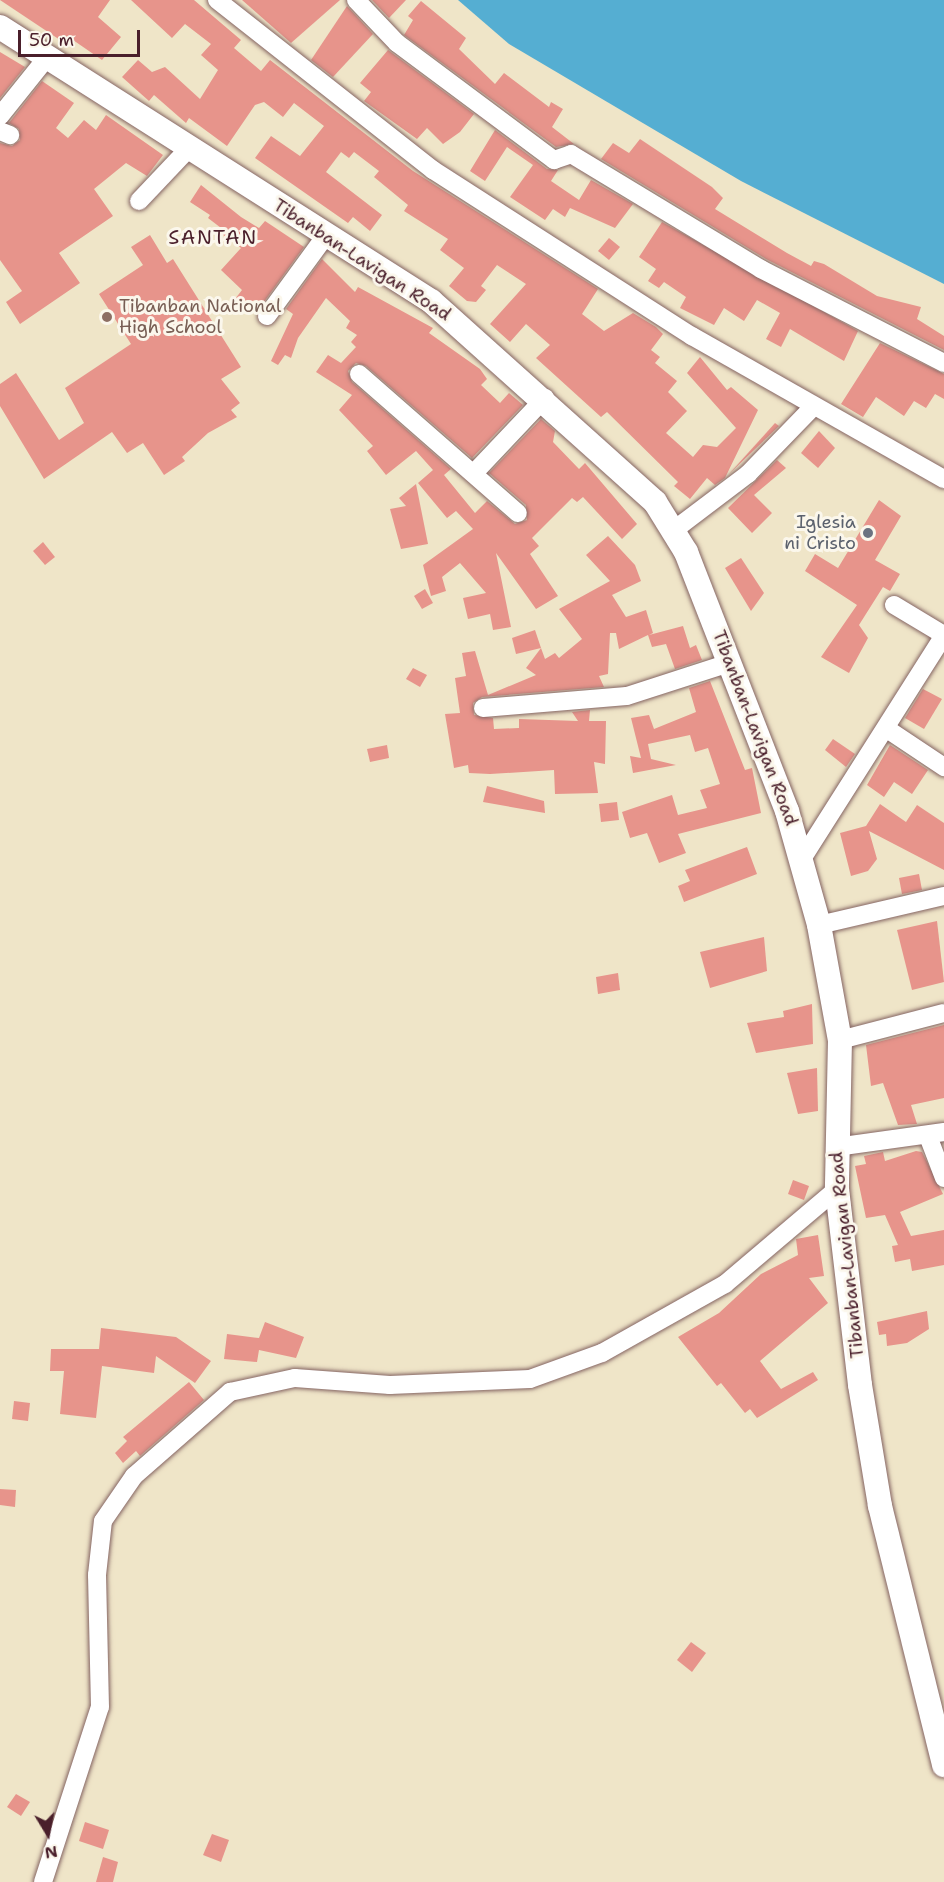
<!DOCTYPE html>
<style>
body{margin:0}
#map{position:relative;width:944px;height:1882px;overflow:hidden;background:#efe5c8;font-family:"Shantell Sans",sans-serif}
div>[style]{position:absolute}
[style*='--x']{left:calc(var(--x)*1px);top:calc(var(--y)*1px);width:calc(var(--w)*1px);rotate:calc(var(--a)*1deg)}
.water>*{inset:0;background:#55aed2}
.building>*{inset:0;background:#e7948b}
.roads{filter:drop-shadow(0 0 2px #846462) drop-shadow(0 0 2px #846462)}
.minor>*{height:18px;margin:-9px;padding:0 9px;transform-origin:9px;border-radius:9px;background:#fff}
.major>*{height:24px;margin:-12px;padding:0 12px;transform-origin:12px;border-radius:12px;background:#fff}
.dots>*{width:16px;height:16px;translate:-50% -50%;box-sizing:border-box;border:3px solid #fbf7ec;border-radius:50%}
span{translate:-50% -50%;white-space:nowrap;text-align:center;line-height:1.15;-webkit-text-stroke:6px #fbf7ec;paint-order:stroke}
.street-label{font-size:18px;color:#4a1f2b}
.education-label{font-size:18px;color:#785e54}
.left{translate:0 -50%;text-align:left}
.worship-label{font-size:18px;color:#5b616d}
.right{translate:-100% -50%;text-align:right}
.neighbourhood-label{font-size:20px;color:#4a1f2b;letter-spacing:1.5px}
.north{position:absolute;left:18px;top:1804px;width:60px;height:60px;-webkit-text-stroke:4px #fbf7ec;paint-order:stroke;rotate:170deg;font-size:16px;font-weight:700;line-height:24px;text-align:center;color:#4a1f2b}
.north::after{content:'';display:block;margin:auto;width:21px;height:27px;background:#4a1f2b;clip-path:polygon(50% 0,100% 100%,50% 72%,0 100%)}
.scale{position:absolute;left:18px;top:30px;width:122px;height:27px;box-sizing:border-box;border:3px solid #4a1f2b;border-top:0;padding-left:8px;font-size:18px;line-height:21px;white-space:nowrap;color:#4a1f2b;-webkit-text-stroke:4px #fbf7ec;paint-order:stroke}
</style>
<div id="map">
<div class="water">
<div style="clip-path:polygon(458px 0,944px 0,944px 284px,741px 181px,509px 44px)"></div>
</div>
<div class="building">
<div style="clip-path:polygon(0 0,110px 0,98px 17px,121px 37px,102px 60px,73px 40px,69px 46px)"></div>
<div style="clip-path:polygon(131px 0,194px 0,241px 40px,234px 48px,261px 71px,270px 60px,413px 171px,598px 289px,582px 314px,604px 331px,633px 313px,656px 327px,663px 334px,651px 350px,660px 357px,655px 363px,677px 381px,668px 392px,687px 411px,666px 433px,693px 457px,703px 445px,717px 447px,736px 428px,687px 373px,700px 357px,727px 390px,731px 387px,758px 410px,725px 478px,715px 485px,707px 478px,690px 499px,674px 486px,678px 482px,607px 412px,601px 417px,536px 358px,550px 345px,526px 324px,510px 342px,490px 324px,526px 284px,497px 265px,481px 286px,486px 290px,476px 302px,467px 301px,449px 286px,464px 268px,440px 250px,448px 239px,404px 211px,408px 205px,374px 177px,379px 171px,354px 152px,349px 158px,341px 152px,326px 172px,382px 215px,370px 231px,353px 217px,348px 223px,255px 158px,271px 136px,300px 156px,324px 126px,294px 103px,283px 117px,264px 102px,255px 105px,227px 146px,189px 118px,186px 123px,154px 95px,149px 101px,122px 77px,138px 60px,152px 72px,165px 67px,200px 99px,218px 70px,201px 55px,211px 44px,185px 24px,172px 38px)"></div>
<div style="clip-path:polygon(242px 0,340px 0,291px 43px)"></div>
<div style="clip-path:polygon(372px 0,406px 0,389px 18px)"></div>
<div style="clip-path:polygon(421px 1px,466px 38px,459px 49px,495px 84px,504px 73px,549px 107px,551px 102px,563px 109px,552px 127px,574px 144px,556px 147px,404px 35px,413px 20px,408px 16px)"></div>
<div style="clip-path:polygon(347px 6px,373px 34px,333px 77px,311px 60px)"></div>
<div style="clip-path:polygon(388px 50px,474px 114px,460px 132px,443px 144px,427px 128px,417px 139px,364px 101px,371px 92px,360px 83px)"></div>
<div style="clip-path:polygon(0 52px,25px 67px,0 98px)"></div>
<div style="clip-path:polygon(42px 81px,74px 103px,56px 128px,68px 138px,84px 120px,96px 130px,106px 115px,163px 155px,147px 176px,126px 163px,94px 189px,113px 216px,59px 253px,80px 283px,20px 324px,6px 302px,22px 291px,0 260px,0 143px,12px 146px,20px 140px,19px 129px,9px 123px)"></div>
<div style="clip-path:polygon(495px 130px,547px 169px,558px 170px,551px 181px,579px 200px,591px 180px,633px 204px,615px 228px,570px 208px,565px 217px,553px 209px,545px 220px,510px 197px,533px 165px,507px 147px,485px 181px,470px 171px)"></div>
<div style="clip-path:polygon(640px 139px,712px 187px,723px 198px,715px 209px,787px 253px,811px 266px,814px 261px,824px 264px,877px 296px,921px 307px,917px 319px,944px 336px,944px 350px,766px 259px,601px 159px,613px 143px,629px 153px)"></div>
<div style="clip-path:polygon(201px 185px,241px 217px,259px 228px,265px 221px,304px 247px,261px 306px,254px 300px,247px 309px,235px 299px,242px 290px,221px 270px,241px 248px,222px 234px,225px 231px,208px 218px,210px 215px,190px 202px)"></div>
<div style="clip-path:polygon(662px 222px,858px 331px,844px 361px,790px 329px,781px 347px,766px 339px,780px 313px,757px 300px,744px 321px,724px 308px,714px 325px,680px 308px,686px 297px,664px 282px,659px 288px,648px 281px,656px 269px,639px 257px)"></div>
<div style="clip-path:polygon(150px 235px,167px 263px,173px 259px,241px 367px,221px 379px,240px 403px,231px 410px,237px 417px,208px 433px,182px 457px,185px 461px,164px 475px,143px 443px,127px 453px,112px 432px,44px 479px,0 406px,0 384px,16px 373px,59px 440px,84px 423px,65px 388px,131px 344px,99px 294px,143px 265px,131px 247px)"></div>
<div style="clip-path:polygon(609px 238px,620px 247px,609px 260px,598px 251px)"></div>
<div style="clip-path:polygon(322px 259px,355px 292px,358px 287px,433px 328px,429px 333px,480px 369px,487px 379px,481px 385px,500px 403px,509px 393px,523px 405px,472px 458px,366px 366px,356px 363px,348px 371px,352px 382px,451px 469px,444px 475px,475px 513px,487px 501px,515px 524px,527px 520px,526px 505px,489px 473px,541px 419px,555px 431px,553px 442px,579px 469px,585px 463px,637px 524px,622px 539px,583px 497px,577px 502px,572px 498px,532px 538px,539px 546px,530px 554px,558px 596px,536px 609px,496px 553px,511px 627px,493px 630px,490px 614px,468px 619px,463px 598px,486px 593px,460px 563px,442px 577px,446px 591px,431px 596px,423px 565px,473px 529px,456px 511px,447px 518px,418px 483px,433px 470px,416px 451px,386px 475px,367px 451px,373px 446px,339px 410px,352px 395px,316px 372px,328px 355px,341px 363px,356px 347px,351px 342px,357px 335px,346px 328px,350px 321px,326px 298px,298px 338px,291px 358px,285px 355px,278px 365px,271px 361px,293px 314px,286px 309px)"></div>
<div style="clip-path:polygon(880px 343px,944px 374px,944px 399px,935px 394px,926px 408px,914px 401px,904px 416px,876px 397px,863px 417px,841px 404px)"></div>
<div style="clip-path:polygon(775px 423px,779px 426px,729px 474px)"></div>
<div style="clip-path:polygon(819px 431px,835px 448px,818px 468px,801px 453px)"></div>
<div style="clip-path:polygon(777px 460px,786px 468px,754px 495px,772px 513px,752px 533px,728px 508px)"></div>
<div style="clip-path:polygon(416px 484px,428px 544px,401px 549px,390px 509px,406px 506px,399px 498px)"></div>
<div style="clip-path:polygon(879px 500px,901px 516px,875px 560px,900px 574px,890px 591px,883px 587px,859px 625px,868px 638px,849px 673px,821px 657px,857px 605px,805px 571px,815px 554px,838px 568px)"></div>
<div style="clip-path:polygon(608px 536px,635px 565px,641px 581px,612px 595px,626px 617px,646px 610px,653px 633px,649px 635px,683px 626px,690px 648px,696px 645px,702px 660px,675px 669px,666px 644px,652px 647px,648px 635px,619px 649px,616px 633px,610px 633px,608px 674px,599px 676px,604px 687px,482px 697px,473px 703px,474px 715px,493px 718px,494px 729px,519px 728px,519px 719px,578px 721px,572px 712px,590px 710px,589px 721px,606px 721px,605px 764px,594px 762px,598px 793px,555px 794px,554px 770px,490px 774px,469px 773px,468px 765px,454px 768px,445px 714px,460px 713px,455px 678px,466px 676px,462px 653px,475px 651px,488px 695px,536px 675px,526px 668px,541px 648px,545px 659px,555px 653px,559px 658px,582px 639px,559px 609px,610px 581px,586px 555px)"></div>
<div style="clip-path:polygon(43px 542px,55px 557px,45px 565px,33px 551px)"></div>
<div style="clip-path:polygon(741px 558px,764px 593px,751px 611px,725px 568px)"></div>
<div style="clip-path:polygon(425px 589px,433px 603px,422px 609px,414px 596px)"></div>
<div style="clip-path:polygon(535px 630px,541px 648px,516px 654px,512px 638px)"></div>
<div style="clip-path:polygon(413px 668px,427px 675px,420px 687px,406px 679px)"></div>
<div style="clip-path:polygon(710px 681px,745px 770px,752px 768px,761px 813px,678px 834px,686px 853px,659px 863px,647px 833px,630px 838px,622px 812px,672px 795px,678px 815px,707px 808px,700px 790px,720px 784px,708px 748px,695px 752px,690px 735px,648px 744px,651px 759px,676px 765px,633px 773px,630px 756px,641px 758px,631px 718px,649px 715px,654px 729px,696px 712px,689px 688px)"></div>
<div style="clip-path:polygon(923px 689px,942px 699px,924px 729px,905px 718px)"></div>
<div style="clip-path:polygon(833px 739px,855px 754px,846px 767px,825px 750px)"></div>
<div style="clip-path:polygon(387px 745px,389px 758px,370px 762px,367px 749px)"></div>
<div style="clip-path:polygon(890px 745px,928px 770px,912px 794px,894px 782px,884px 797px,867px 785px)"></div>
<div style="clip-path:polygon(487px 786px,544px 801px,545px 813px,483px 802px)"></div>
<div style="clip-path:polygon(617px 802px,619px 820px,601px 822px,599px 804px)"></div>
<div style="clip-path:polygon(880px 804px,906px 822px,917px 805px,944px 823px,944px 870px,869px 831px,877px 859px,868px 871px,851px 876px,840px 833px,866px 826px)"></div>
<div style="clip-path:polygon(747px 847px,757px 874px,684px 902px,678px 886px,690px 881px,685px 870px)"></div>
<div style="clip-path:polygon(919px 874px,922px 890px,902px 894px,899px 878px)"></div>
<div style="clip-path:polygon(937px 921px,944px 982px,912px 990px,897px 930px)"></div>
<div style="clip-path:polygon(764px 937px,767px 971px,710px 988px,700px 952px)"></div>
<div style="clip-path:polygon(618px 973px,620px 990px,598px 994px,596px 977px)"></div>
<div style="clip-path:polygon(812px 1004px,813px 1044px,756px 1053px,747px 1023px,784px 1017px,783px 1011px)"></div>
<div style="clip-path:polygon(944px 1025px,944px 1098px,911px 1105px,917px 1124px,898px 1125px,883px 1083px,871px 1086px,866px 1045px)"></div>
<div style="clip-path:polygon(817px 1068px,818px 1111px,798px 1114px,787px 1073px)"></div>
<div style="clip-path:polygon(916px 1151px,922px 1152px,943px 1194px,900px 1212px,911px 1236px,944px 1230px,944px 1265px,912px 1271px,910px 1259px,895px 1262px,892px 1246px,898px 1245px,885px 1215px,866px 1218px,855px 1166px,866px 1164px,864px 1156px,883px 1152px,885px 1161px)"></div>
<div style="clip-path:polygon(793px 1180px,809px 1186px,804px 1200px,788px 1194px)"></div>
<div style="clip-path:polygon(818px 1235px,824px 1276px,809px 1278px,828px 1303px,760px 1361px,781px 1389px,813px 1372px,818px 1380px,757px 1418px,750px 1409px,745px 1413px,721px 1383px,717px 1386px,678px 1337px,719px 1313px,761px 1274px,798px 1255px,796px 1239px)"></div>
<div style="clip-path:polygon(927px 1311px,929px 1329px,907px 1343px,887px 1346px,886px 1334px,879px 1335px,877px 1322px)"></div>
<div style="clip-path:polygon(265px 1322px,304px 1337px,296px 1358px,259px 1350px,257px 1362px,224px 1359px,227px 1334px,259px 1338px)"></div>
<div style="clip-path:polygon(101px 1328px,176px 1337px,211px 1361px,195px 1383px,156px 1356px,154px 1373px,102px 1366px,96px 1418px,60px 1414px,64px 1371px,50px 1371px,51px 1349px,99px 1349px)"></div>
<div style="clip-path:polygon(189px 1382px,204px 1400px,140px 1456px,136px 1451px,123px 1463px,115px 1453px,127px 1441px,123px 1437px)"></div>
<div style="clip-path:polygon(14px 1401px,30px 1403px,28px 1421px,12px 1419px)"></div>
<div style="clip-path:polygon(0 1489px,16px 1490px,15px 1507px,0 1505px)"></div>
<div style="clip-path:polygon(691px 1642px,706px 1653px,692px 1672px,677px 1660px)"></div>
<div style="clip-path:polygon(16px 1794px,30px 1802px,21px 1816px,7px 1807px)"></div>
<div style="clip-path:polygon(85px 1822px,109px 1830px,103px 1849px,79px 1841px)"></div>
<div style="clip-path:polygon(212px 1834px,229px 1840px,221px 1862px,203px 1855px)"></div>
<div style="clip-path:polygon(103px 1857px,118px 1862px,113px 1882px,96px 1882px)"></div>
</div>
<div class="roads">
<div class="minor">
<div style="--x:217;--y:0;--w:275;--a:38.2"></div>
<div style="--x:433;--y:170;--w:308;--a:32.7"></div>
<div style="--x:692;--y:336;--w:290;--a:29.6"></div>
<div style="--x:356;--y:0;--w:59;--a:46.4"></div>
<div style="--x:397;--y:43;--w:196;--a:36.7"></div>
<div style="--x:554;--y:160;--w:18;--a:-19"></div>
<div style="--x:571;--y:154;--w:222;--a:31.2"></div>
<div style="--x:761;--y:269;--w:206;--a:27.2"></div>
<div style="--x:0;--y:116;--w:78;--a:-51.2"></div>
<div style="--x:0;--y:131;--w:11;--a:22"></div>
<div style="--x:139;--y:201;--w:74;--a:-46.6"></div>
<div style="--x:267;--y:316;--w:102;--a:-53.8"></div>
<div style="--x:359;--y:374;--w:211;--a:41.2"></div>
<div style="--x:475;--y:472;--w:102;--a:-46.6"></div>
<div style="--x:674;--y:530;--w:93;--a:-37.1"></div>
<div style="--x:748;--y:474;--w:93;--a:-45.9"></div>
<div style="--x:894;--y:605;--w:58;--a:31"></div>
<div style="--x:483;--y:708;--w:144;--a:-4.8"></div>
<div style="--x:627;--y:696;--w:107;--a:-17.9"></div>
<div style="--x:887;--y:729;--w:69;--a:33.7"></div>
<div style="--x:802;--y:859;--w:265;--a:-57.6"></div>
<div style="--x:819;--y:925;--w:128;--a:-13.1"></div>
<div style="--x:840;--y:1040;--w:107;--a:-14.6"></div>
<div style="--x:928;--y:1136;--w:45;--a:69.1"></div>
<div style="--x:836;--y:1147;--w:109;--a:-7.9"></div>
<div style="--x:43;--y:1882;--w:184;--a:-72"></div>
<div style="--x:100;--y:1707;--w:132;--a:-91.3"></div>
<div style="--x:97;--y:1575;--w:54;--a:-83.7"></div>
<div style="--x:103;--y:1521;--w:55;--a:-55.4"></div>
<div style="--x:134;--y:1476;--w:128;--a:-41.2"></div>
<div style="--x:230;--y:1392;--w:66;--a:-12.2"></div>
<div style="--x:295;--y:1378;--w:95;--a:4.2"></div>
<div style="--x:390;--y:1385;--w:140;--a:-2.5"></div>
<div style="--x:530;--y:1379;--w:77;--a:-19.9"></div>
<div style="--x:602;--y:1353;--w:141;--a:-29.3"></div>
<div style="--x:725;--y:1284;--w:147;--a:-40.3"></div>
</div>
<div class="major">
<div style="--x:0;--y:27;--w:511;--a:32.45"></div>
<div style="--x:431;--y:301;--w:301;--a:41.9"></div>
<div style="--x:655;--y:502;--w:59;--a:58.2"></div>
<div style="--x:686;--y:552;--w:278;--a:68.7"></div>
<div style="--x:787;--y:811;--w:118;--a:74.3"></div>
<div style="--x:819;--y:925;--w:117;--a:79.7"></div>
<div style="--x:840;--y:1040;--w:149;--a:91.2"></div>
<div style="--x:837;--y:1189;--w:197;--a:83.3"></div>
<div style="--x:860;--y:1385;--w:123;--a:80.6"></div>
<div style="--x:880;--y:1506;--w:267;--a:76.1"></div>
</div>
</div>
<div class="dots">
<div style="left:107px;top:317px;background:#8d6e63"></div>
<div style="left:868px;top:533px;background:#6b7280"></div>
</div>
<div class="street-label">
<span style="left:362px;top:260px;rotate:33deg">Tibanban-Lavigan Road</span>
<span style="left:755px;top:728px;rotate:69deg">Tibanban-Lavigan Road</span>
<span style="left:847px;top:1255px;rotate:-96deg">Tibanban-Lavigan Road</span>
</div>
<div class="education-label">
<span class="left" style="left:119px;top:317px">Tibanban National<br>High School</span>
</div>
<div class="worship-label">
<span class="right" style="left:856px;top:533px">Iglesia<br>ni Cristo</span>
</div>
<div class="neighbourhood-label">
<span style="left:213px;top:237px">SANTAN</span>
</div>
<div class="north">N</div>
<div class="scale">50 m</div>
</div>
